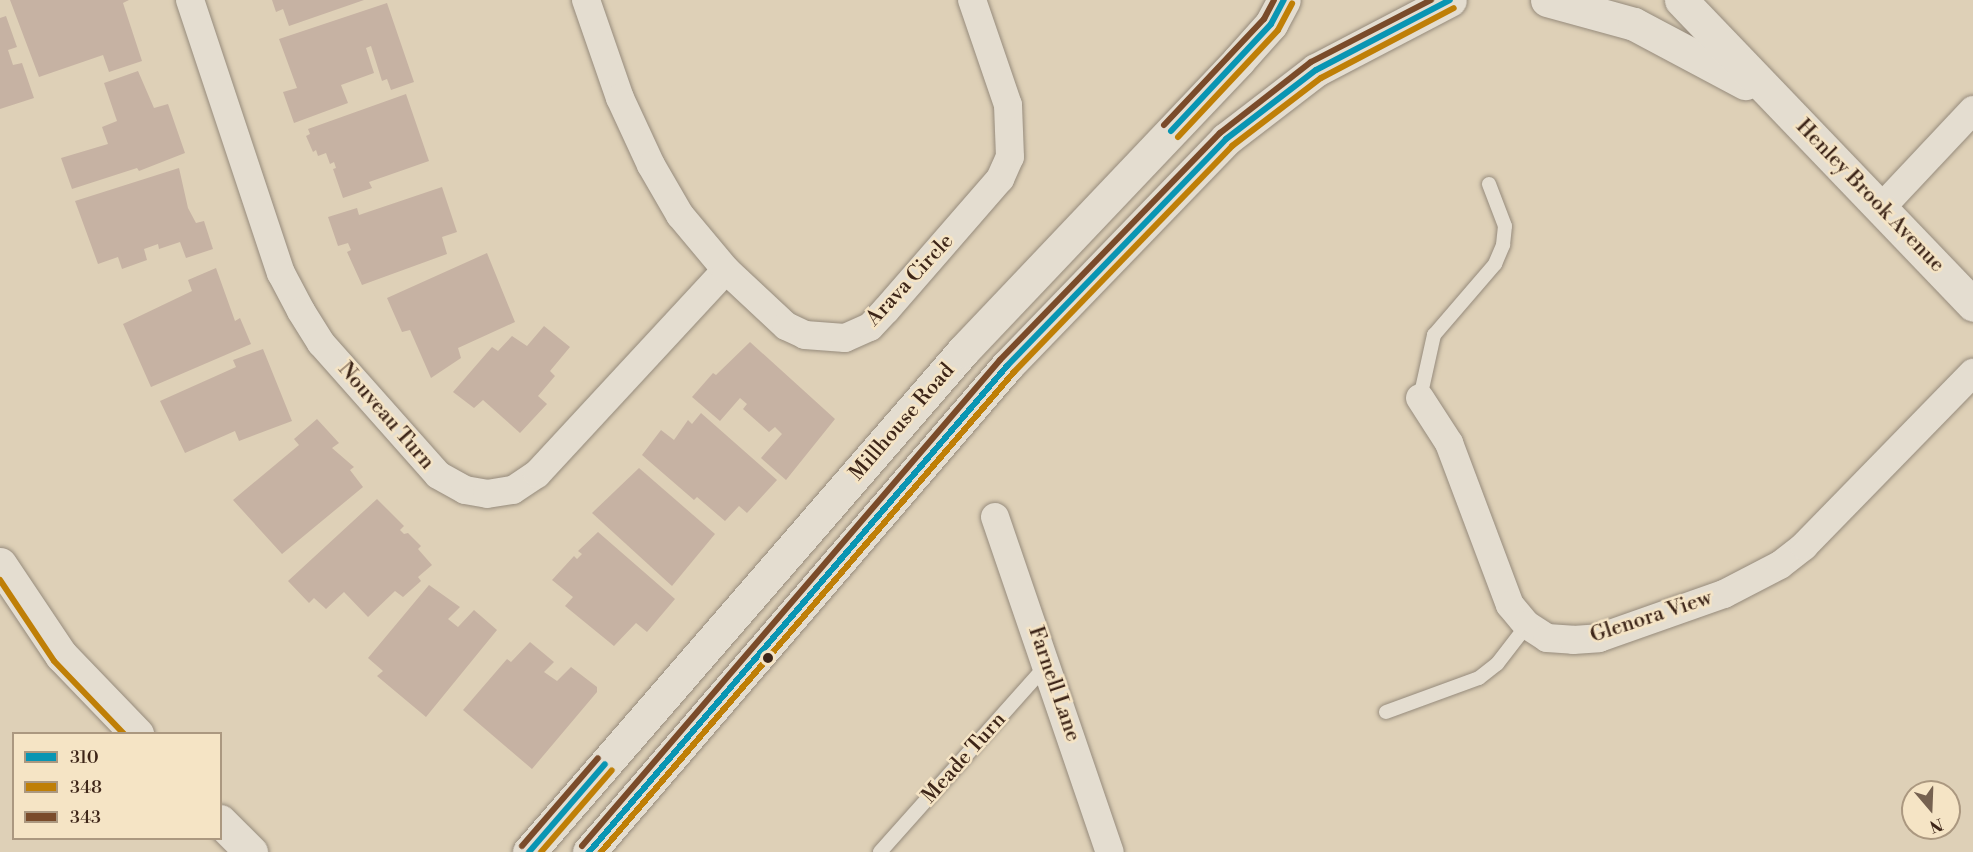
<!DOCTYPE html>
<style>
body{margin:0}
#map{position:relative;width:1973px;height:852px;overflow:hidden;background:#ded0b7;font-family:"Libre Bodoni",serif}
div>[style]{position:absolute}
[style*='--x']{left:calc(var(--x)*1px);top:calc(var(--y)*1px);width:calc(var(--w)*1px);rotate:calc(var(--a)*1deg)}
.building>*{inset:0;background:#c6b2a3}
.roads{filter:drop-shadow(0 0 2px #968b7c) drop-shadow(0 0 2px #968b7c)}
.lane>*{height:14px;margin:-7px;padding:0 7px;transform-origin:7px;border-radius:7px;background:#e4ddd0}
.street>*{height:28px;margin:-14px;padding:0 14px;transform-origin:14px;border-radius:14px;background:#e4ddd0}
.secondary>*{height:33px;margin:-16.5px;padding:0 16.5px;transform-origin:16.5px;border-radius:16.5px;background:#e4ddd0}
.bus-1>*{height:6px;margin:-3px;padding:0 3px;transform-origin:3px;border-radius:3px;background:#0995b3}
.bus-2>*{height:6px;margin:-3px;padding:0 3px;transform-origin:3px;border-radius:3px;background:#bf7f07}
.bus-3>*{height:6px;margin:-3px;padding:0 3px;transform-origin:3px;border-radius:3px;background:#7a4b2a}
.dots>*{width:16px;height:16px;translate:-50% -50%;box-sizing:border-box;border:3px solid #f5e4c5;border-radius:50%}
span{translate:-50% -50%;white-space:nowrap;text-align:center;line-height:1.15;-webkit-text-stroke:5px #f5e4c5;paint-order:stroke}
.street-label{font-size:21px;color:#3d2518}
.legend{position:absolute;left:12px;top:732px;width:210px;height:108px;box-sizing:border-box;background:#f5e4c5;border:2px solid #ab9880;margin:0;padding:8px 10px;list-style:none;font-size:18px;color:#3d2518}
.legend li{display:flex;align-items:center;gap:12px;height:30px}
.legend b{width:30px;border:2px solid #ab9880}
.north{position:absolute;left:1901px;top:780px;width:60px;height:60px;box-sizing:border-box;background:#f5e4c5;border:2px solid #ab9880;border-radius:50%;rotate:161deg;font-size:16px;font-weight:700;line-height:24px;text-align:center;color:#3d2518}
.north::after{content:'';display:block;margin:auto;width:21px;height:27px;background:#756150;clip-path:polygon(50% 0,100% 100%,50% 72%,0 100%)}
</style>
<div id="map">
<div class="building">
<div style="clip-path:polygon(10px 0,129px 0,123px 3px,142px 61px,109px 72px,103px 55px,39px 77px)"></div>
<div style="clip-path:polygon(272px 0,364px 0,289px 26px,283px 9px,276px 12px)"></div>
<div style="clip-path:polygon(387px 3px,414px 82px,391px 90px,387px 79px,382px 81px,371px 46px,366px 48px,374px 73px,341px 85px,348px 103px,294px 123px,283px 92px,297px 88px,279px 39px)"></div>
<div style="clip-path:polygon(6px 16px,17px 47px,8px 50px,13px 65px,22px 63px,34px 98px,0 109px,0 18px)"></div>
<div style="clip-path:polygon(138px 71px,154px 108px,168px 104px,185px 153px,139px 171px,137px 168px,72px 189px,61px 158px,108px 144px,102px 127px,117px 121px,104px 83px)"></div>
<div style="clip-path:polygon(406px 94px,429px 161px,369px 182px,372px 188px,343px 198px,333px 169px,336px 168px,334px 162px,330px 164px,326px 153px,318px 156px,316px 150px,313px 152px,306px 136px,310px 134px,308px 129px)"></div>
<div style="clip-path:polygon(179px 168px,188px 208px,196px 223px,204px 221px,213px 249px,186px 258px,180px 242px,159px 249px,158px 244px,144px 249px,147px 260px,122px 269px,118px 257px,98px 264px,75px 201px)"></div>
<div style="clip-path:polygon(442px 187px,457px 232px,442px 237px,447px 254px,362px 285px,347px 252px,351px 250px,348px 243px,338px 246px,328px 217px,357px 208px,359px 215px)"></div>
<div style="clip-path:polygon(487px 253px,515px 322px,458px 348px,461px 358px,431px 378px,410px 330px,402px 332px,387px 298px)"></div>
<div style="clip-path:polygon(216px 268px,235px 321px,240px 318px,251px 344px,151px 387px,123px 324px,192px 291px,188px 280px)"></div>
<div style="clip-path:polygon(544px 326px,570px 347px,550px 371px,555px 376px,538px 396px,547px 404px,520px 433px,483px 400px,474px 408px,453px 392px,492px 347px,498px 351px,512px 336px,527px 346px)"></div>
<div style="clip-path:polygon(750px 342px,835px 419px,786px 480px,761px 458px,782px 434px,775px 427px,769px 432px,743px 409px,747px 404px,740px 398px,720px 421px,692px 397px,713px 373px,716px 375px)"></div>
<div style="clip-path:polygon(263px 349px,292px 421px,239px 441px,235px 431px,185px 453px,160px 401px,236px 367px,233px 360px)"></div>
<div style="clip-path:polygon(701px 413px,777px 480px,747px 513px,739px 506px,725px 521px,697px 497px,694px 500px,642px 455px,661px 430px,674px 440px,688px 420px,692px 424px)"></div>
<div style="clip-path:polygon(317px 419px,339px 443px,332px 448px,354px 467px,350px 470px,363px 487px,282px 554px,233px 500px,299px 445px,294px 439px)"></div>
<div style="clip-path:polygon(639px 468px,715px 534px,672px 586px,592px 513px)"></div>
<div style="clip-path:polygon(377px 499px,404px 526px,400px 530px,404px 534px,408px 533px,421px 546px,418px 549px,432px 565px,418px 577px,421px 581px,403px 597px,395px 591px,368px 617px,344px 592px,326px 609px,314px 598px,309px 603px,288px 581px)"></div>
<div style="clip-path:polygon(598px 532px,675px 599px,647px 632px,636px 623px,614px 646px,565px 606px,573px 597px,552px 580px,574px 556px,577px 559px,582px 554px,578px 551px)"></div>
<div style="clip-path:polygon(429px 585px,460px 607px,448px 619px,458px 627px,474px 610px,497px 630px,426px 717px,377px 676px,383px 671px,368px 658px)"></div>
<div style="clip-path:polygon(530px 642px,554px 662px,544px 672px,557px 681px,571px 667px,597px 687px,597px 692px,532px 769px,463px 710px,507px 659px,511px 662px)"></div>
</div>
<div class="roads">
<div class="lane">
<div style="--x:1420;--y:398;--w:65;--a:-77.5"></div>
<div style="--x:1434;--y:335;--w:94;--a:-49.3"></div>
<div style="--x:1495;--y:264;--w:21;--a:-67"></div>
<div style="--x:1503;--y:245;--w:19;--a:-84"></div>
<div style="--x:1505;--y:226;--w:45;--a:-110.9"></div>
<div style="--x:1386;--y:712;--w:99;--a:-20.1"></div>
<div style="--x:1479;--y:678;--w:23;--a:-38"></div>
<div style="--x:1497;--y:664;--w:49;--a:-52.4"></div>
<div style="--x:880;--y:852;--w:249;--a:-48.3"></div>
</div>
<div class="street">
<div style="--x:190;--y:0;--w:288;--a:71.6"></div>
<div style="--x:281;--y:273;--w:43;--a:62.2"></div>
<div style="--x:301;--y:311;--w:38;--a:58"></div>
<div style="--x:321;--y:343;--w:176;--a:48.4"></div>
<div style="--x:438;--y:475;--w:31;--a:29"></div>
<div style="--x:465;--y:490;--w:22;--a:10"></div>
<div style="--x:487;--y:494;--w:26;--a:-9"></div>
<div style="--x:513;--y:490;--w:29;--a:-34"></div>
<div style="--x:537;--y:474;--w:278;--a:-47.2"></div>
<div style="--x:586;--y:0;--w:104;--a:70.9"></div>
<div style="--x:620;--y:98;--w:74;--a:65.2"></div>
<div style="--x:651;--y:165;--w:58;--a:59.9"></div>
<div style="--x:680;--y:215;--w:72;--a:50.1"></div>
<div style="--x:726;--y:270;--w:82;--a:43"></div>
<div style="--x:786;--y:326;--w:21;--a:25"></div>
<div style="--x:805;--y:335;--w:40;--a:4.3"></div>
<div style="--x:845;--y:338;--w:27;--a:-24"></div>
<div style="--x:870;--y:327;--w:23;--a:-47"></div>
<div style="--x:886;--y:310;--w:174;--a:-49"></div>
<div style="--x:1000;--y:179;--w:24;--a:-66"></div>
<div style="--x:1010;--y:157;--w:52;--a:-92.2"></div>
<div style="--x:1008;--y:105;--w:111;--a:-108.9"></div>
<div style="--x:1882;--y:207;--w:133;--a:-46.8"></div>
<div style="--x:1420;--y:398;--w:54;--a:57.2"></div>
<div style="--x:1449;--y:443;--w:173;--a:69.4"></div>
<div style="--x:1510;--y:605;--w:26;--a:50"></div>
<div style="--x:1527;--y:625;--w:24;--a:33"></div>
<div style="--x:1547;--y:638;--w:26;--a:4"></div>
<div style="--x:1573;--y:640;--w:26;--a:-4"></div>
<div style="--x:1599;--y:638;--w:133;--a:-19.4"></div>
<div style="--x:1724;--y:594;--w:63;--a:-27.4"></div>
<div style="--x:1780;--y:565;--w:31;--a:-38"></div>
<div style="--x:1804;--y:546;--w:242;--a:-45.7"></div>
<div style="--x:995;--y:517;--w:354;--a:71.1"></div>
</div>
<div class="secondary">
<div style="--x:1547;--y:0;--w:90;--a:15.4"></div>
<div style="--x:1634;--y:24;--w:126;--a:28"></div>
<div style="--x:1681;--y:0;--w:422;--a:46.2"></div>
<div style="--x:0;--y:564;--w:110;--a:56.2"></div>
<div style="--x:61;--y:655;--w:110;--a:46.1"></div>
<div style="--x:220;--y:821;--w:44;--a:45"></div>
<div style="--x:529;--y:852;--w:663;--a:-49.1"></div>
<div style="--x:963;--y:351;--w:400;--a:-46.5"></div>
<div style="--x:1238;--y:61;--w:50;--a:-48.3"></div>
<div style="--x:1271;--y:24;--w:27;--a:-62"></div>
<div style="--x:589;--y:852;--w:641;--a:-49.3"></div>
<div style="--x:1007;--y:366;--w:315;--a:-46"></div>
<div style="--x:1226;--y:139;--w:113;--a:-37.5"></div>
<div style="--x:1316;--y:70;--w:151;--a:-27.6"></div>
</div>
</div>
<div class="bus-1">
<div style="--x:1171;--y:131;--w:146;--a:-46.9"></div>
<div style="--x:1271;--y:24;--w:27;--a:-62"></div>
<div style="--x:529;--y:852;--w:116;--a:-49.2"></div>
<div style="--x:589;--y:852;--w:641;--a:-49.3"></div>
<div style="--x:1007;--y:366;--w:315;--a:-46"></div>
<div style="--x:1226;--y:139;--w:113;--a:-37.5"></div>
<div style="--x:1316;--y:70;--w:151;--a:-27.6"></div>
</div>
<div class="bus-2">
<div style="--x:1178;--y:137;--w:146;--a:-46.9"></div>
<div style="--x:1278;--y:30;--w:30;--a:-62"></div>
<div style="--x:0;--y:580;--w:97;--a:56.3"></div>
<div style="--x:54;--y:661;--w:101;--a:46.2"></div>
<div style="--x:541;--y:852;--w:108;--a:-49.1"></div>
<div style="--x:601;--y:852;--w:633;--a:-49.29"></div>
<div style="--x:1014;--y:372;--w:314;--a:-46"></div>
<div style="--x:1232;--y:146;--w:112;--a:-37.4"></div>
<div style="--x:1321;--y:78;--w:150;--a:-27.8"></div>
</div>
<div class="bus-3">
<div style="--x:1164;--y:125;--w:146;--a:-46.7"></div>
<div style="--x:1264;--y:19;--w:21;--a:-62"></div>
<div style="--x:522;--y:846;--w:116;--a:-49.2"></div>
<div style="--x:582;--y:846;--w:641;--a:-49.3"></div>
<div style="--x:1000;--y:360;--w:316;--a:-45.9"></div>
<div style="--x:1220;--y:133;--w:115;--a:-38"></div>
<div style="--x:1311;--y:62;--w:135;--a:-27.3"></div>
</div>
<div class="dots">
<div style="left:768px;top:658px;background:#3d2518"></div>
</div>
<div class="street-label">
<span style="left:1870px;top:196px;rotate:46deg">Henley Brook Avenue</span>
<span style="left:910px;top:280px;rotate:-47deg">Arava Circle</span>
<span style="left:386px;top:416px;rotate:49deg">Nouveau Turn</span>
<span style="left:902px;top:422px;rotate:-49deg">Millhouse Road</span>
<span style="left:1651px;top:617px;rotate:-18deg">Glenora View</span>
<span style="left:1054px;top:684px;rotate:71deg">Farnell Lane</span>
<span style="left:964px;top:758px;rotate:-48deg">Meade Turn</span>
</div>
<ul class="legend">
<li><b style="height:8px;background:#0995b3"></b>310</li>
<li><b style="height:8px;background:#bf7f07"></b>348</li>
<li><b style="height:8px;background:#7a4b2a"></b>343</li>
</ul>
<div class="north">N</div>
</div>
